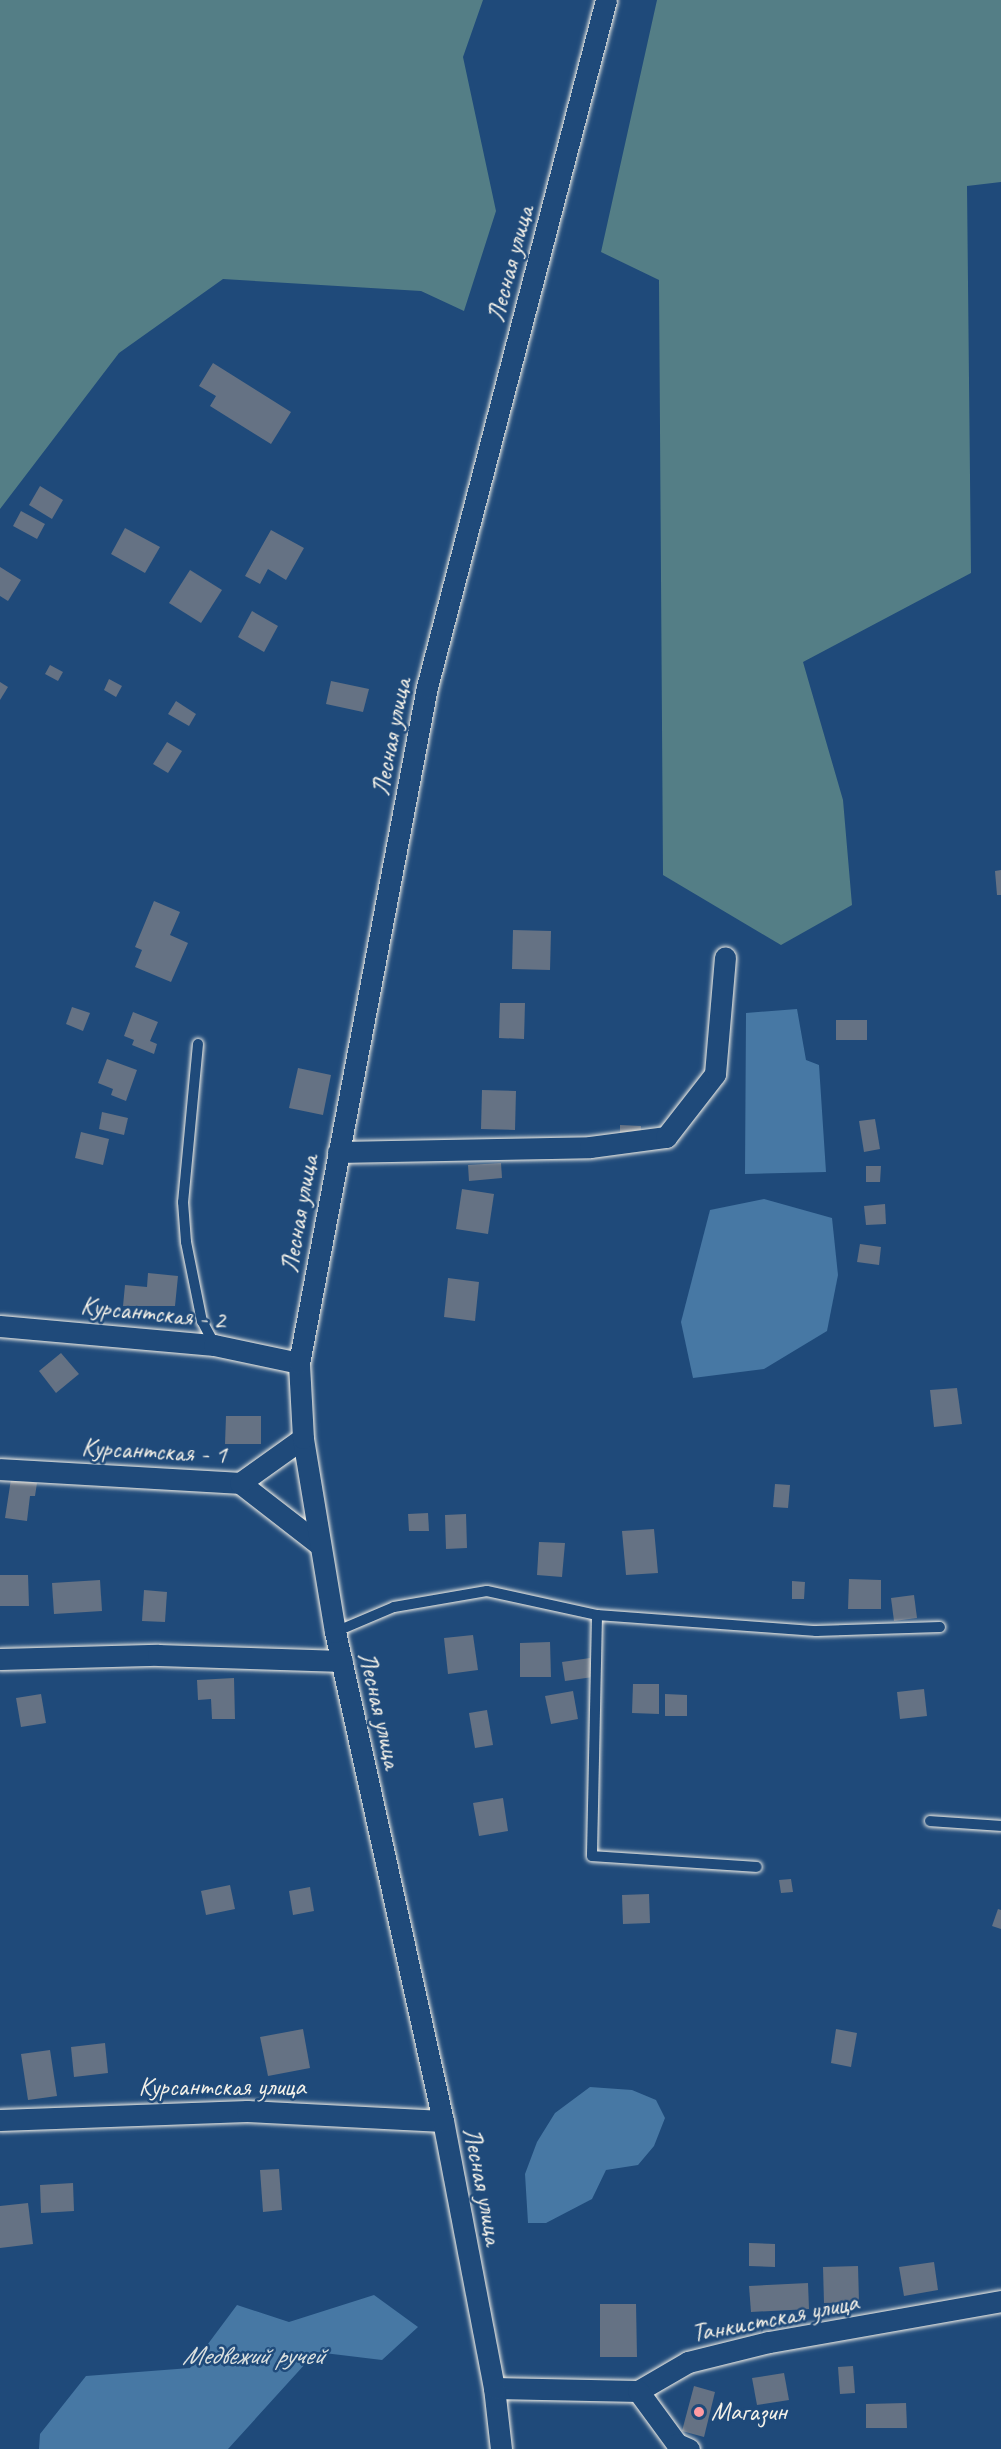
<!DOCTYPE html>
<meta charset="utf-8">
<style>
body{margin:0}
#map{position:relative;width:1001px;height:2449px;overflow:hidden;background:#1f4a7a;font-family:Caveat,sans-serif}
div>[style]{position:absolute}
[style*='--x']{left:calc(var(--x)*1px);top:calc(var(--y)*1px);width:calc(var(--w)*1px);rotate:calc(var(--a)*1deg)}
.green>*{inset:0;background:#547e86}
.water>*{inset:0;background:#4778a4}
.building>*{inset:0;background:#657284}
.roads{filter:drop-shadow(0 0 2px #f4f1e8) drop-shadow(0 0 2px #f4f1e8)}
.lane>*{height:10px;margin:-5px;padding:0 5px;transform-origin:5px;border-radius:5px;background:#1f4a7a}
.street>*{height:21px;margin:-10.5px;padding:0 10.5px;transform-origin:10.5px;border-radius:10.5px;background:#1f4a7a}
.dots>*{width:16px;height:16px;translate:-50% -50%;box-sizing:border-box;border:3px solid #1f4a7a;border-radius:50%}
span{translate:-50% -50%;white-space:nowrap;text-align:center;line-height:1.15;-webkit-text-stroke:5px #1f4a7a;paint-order:stroke}
.street-label{font-size:26px;color:#f4f1e8}
.poi-label{font-size:26px;color:#f4f1e8}
.left{translate:0 -50%;text-align:left}
.water-label{font-size:27px;color:#dadfde;font-style:italic}
</style>
<div id="map">
<div class="green">
<div style="clip-path:polygon(0 0,483px 0,463px 57px,496px 211px,464px 311px,421px 291px,223px 279px,119px 353px,0 509px)"></div>
<div style="clip-path:polygon(657px 0,1001px 0,1001px 182px,967px 186px,971px 573px,803px 662px,843px 800px,852px 905px,781px 945px,663px 875px,659px 280px,601px 252px)"></div>
</div>
<div class="water">
<div style="clip-path:polygon(797px 1009px,806px 1060px,819px 1065px,826px 1172px,745px 1174px,746px 1013px)"></div>
<div style="clip-path:polygon(764px 1199px,832px 1218px,838px 1275px,827px 1331px,764px 1369px,693px 1378px,681px 1322px,710px 1210px)"></div>
<div style="clip-path:polygon(590px 2087px,632px 2090px,656px 2100px,665px 2118px,654px 2146px,638px 2165px,606px 2170px,592px 2199px,546px 2223px,528px 2223px,525px 2174px,537px 2142px,555px 2113px)"></div>
<div style="clip-path:polygon(374px 2295px,418px 2327px,382px 2360px,316px 2352px,228px 2449px,39px 2449px,40px 2434px,86px 2376px,190px 2368px,237px 2305px,289px 2322px)"></div>
</div>
<div class="building">
<div style="clip-path:polygon(213px 363px,291px 412px,271px 444px,210px 406px,216px 396px,199px 386px)"></div>
<div style="clip-path:polygon(40px 486px,63px 500px,52px 519px,29px 505px)"></div>
<div style="clip-path:polygon(21px 511px,45px 524px,37px 539px,13px 526px)"></div>
<div style="clip-path:polygon(125px 528px,160px 547px,145px 573px,111px 554px)"></div>
<div style="clip-path:polygon(271px 530px,304px 548px,286px 580px,268px 569px,260px 584px,245px 576px)"></div>
<div style="clip-path:polygon(0 567px,21px 580px,8px 601px,0 596px)"></div>
<div style="clip-path:polygon(190px 570px,222px 590px,201px 623px,169px 603px)"></div>
<div style="clip-path:polygon(252px 611px,278px 626px,264px 652px,238px 637px)"></div>
<div style="clip-path:polygon(50px 665px,63px 672px,58px 681px,45px 674px)"></div>
<div style="clip-path:polygon(109px 679px,122px 686px,116px 697px,104px 690px)"></div>
<div style="clip-path:polygon(331px 681px,369px 689px,363px 712px,326px 704px)"></div>
<div style="clip-path:polygon(0 682px,8px 687px,0 700px)"></div>
<div style="clip-path:polygon(176px 701px,196px 714px,189px 726px,168px 714px)"></div>
<div style="clip-path:polygon(167px 742px,182px 751px,168px 773px,153px 764px)"></div>
<div style="clip-path:polygon(1001px 870px,1001px 895px,997px 895px,995px 871px)"></div>
<div style="clip-path:polygon(154px 901px,180px 912px,170px 935px,188px 943px,171px 982px,135px 967px,142px 950px,135px 947px)"></div>
<div style="clip-path:polygon(513px 930px,551px 931px,550px 970px,512px 969px)"></div>
<div style="clip-path:polygon(500px 1003px,525px 1003px,524px 1039px,499px 1038px)"></div>
<div style="clip-path:polygon(72px 1007px,90px 1013px,83px 1031px,66px 1024px)"></div>
<div style="clip-path:polygon(133px 1012px,158px 1022px,150px 1041px,157px 1044px,154px 1054px,132px 1045px,134px 1040px,124px 1036px)"></div>
<div style="clip-path:polygon(836px 1020px,867px 1020px,867px 1040px,836px 1040px)"></div>
<div style="clip-path:polygon(107px 1059px,137px 1070px,126px 1101px,111px 1095px,113px 1089px,98px 1083px)"></div>
<div style="clip-path:polygon(298px 1068px,331px 1075px,323px 1115px,289px 1108px)"></div>
<div style="clip-path:polygon(482px 1090px,516px 1091px,515px 1130px,481px 1129px)"></div>
<div style="clip-path:polygon(102px 1112px,128px 1118px,124px 1135px,99px 1129px)"></div>
<div style="clip-path:polygon(875px 1119px,880px 1149px,864px 1152px,859px 1121px)"></div>
<div style="clip-path:polygon(620px 1125px,641px 1126px,640px 1137px,620px 1137px)"></div>
<div style="clip-path:polygon(81px 1132px,109px 1139px,103px 1165px,75px 1158px)"></div>
<div style="clip-path:polygon(501px 1163px,502px 1178px,469px 1181px,468px 1165px)"></div>
<div style="clip-path:polygon(866px 1166px,881px 1166px,880px 1182px,866px 1182px)"></div>
<div style="clip-path:polygon(462px 1189px,494px 1194px,488px 1234px,456px 1229px)"></div>
<div style="clip-path:polygon(885px 1204px,886px 1224px,866px 1225px,864px 1206px)"></div>
<div style="clip-path:polygon(860px 1244px,881px 1247px,879px 1265px,857px 1262px)"></div>
<div style="clip-path:polygon(148px 1273px,178px 1276px,175px 1306px,123px 1306px,125px 1285px,147px 1287px)"></div>
<div style="clip-path:polygon(448px 1278px,479px 1282px,475px 1321px,444px 1317px)"></div>
<div style="clip-path:polygon(61px 1353px,79px 1374px,56px 1393px,39px 1371px)"></div>
<div style="clip-path:polygon(957px 1388px,962px 1424px,934px 1427px,930px 1390px)"></div>
<div style="clip-path:polygon(226px 1416px,261px 1416px,261px 1444px,225px 1444px)"></div>
<div style="clip-path:polygon(11px 1479px,37px 1483px,35px 1496px,30px 1496px,27px 1521px,5px 1518px)"></div>
<div style="clip-path:polygon(775px 1484px,790px 1485px,788px 1508px,773px 1507px)"></div>
<div style="clip-path:polygon(428px 1513px,429px 1531px,409px 1531px,408px 1514px)"></div>
<div style="clip-path:polygon(466px 1514px,467px 1548px,446px 1549px,445px 1515px)"></div>
<div style="clip-path:polygon(654px 1529px,658px 1573px,626px 1575px,622px 1531px)"></div>
<div style="clip-path:polygon(539px 1542px,565px 1543px,562px 1577px,537px 1575px)"></div>
<div style="clip-path:polygon(0 1575px,28px 1575px,29px 1606px,0 1606px)"></div>
<div style="clip-path:polygon(849px 1579px,881px 1580px,881px 1609px,848px 1609px)"></div>
<div style="clip-path:polygon(100px 1580px,102px 1611px,54px 1614px,52px 1583px)"></div>
<div style="clip-path:polygon(792px 1581px,805px 1582px,804px 1599px,792px 1599px)"></div>
<div style="clip-path:polygon(144px 1590px,167px 1592px,165px 1622px,142px 1621px)"></div>
<div style="clip-path:polygon(914px 1595px,917px 1618px,894px 1621px,891px 1598px)"></div>
<div style="clip-path:polygon(473px 1635px,478px 1670px,448px 1674px,444px 1638px)"></div>
<div style="clip-path:polygon(550px 1642px,551px 1677px,520px 1677px,520px 1643px)"></div>
<div style="clip-path:polygon(590px 1658px,593px 1677px,565px 1681px,562px 1662px)"></div>
<div style="clip-path:polygon(234px 1678px,235px 1719px,212px 1719px,211px 1699px,198px 1700px,197px 1680px)"></div>
<div style="clip-path:polygon(633px 1684px,659px 1684px,659px 1714px,632px 1713px)"></div>
<div style="clip-path:polygon(924px 1689px,927px 1716px,900px 1719px,897px 1692px)"></div>
<div style="clip-path:polygon(573px 1691px,578px 1719px,551px 1724px,545px 1696px)"></div>
<div style="clip-path:polygon(41px 1694px,46px 1723px,21px 1727px,16px 1698px)"></div>
<div style="clip-path:polygon(665px 1694px,687px 1695px,687px 1716px,665px 1716px)"></div>
<div style="clip-path:polygon(487px 1710px,493px 1745px,475px 1748px,469px 1713px)"></div>
<div style="clip-path:polygon(503px 1798px,508px 1831px,479px 1836px,473px 1803px)"></div>
<div style="clip-path:polygon(791px 1879px,793px 1892px,781px 1893px,779px 1880px)"></div>
<div style="clip-path:polygon(230px 1885px,235px 1909px,206px 1915px,201px 1891px)"></div>
<div style="clip-path:polygon(310px 1887px,314px 1911px,293px 1915px,289px 1891px)"></div>
<div style="clip-path:polygon(649px 1894px,650px 1923px,623px 1924px,622px 1895px)"></div>
<div style="clip-path:polygon(998px 1909px,1001px 1910px,1001px 1929px,992px 1926px)"></div>
<div style="clip-path:polygon(303px 2029px,310px 2068px,268px 2076px,260px 2037px)"></div>
<div style="clip-path:polygon(836px 2029px,857px 2033px,851px 2067px,831px 2063px)"></div>
<div style="clip-path:polygon(105px 2043px,108px 2073px,74px 2077px,71px 2047px)"></div>
<div style="clip-path:polygon(50px 2050px,57px 2096px,28px 2100px,21px 2054px)"></div>
<div style="clip-path:polygon(279px 2169px,282px 2210px,263px 2212px,260px 2170px)"></div>
<div style="clip-path:polygon(73px 2183px,74px 2211px,41px 2213px,40px 2185px)"></div>
<div style="clip-path:polygon(28px 2203px,33px 2244px,0 2248px,0 2206px)"></div>
<div style="clip-path:polygon(749px 2243px,775px 2244px,775px 2267px,749px 2266px)"></div>
<div style="clip-path:polygon(934px 2262px,938px 2290px,904px 2296px,899px 2267px)"></div>
<div style="clip-path:polygon(858px 2266px,859px 2302px,824px 2303px,823px 2267px)"></div>
<div style="clip-path:polygon(808px 2283px,809px 2309px,751px 2312px,749px 2286px)"></div>
<div style="clip-path:polygon(600px 2304px,636px 2304px,637px 2357px,600px 2357px)"></div>
<div style="clip-path:polygon(853px 2366px,855px 2393px,840px 2394px,838px 2367px)"></div>
<div style="clip-path:polygon(784px 2373px,789px 2400px,757px 2405px,752px 2378px)"></div>
<div style="clip-path:polygon(694px 2386px,715px 2392px,704px 2437px,682px 2431px)"></div>
<div style="clip-path:polygon(906px 2403px,907px 2428px,866px 2428px,866px 2404px)"></div>
</div>
<div class="roads">
<div class="lane">
<div style="--x:198;--y:1044;--w:159;--a:95.4"></div>
<div style="--x:183;--y:1202;--w:40;--a:85.7"></div>
<div style="--x:186;--y:1242;--w:81;--a:78.6"></div>
<div style="--x:202;--y:1321;--w:26;--a:62"></div>
<div style="--x:597;--y:1615;--w:241;--a:91.2"></div>
<div style="--x:592;--y:1856;--w:165;--a:3.8"></div>
<div style="--x:335;--y:1632;--w:64;--a:-23"></div>
<div style="--x:394;--y:1607;--w:94;--a:-9.8"></div>
<div style="--x:487;--y:1591;--w:113;--a:12.3"></div>
<div style="--x:597;--y:1615;--w:220;--a:4.2"></div>
<div style="--x:816;--y:1631;--w:124;--a:-1.8"></div>
<div style="--x:930;--y:1821;--w:71;--a:4"></div>
</div>
<div class="street">
<div style="--x:338;--y:1152;--w:252;--a:-1.1"></div>
<div style="--x:590;--y:1147;--w:77;--a:-7.5"></div>
<div style="--x:666;--y:1137;--w:80;--a:-52.1"></div>
<div style="--x:715;--y:1074;--w:117;--a:-85.1"></div>
<div style="--x:0;--y:1326;--w:215;--a:5.1"></div>
<div style="--x:214;--y:1345;--w:87;--a:12"></div>
<div style="--x:0;--y:1469;--w:240;--a:3.3"></div>
<div style="--x:240;--y:1483;--w:101;--a:37.8"></div>
<div style="--x:240;--y:1483;--w:77;--a:-35.5"></div>
<div style="--x:0;--y:1659;--w:158;--a:-1.5"></div>
<div style="--x:158;--y:1655;--w:184;--a:1.9"></div>
<div style="--x:0;--y:2120;--w:247;--a:-2.1"></div>
<div style="--x:247;--y:2111;--w:196;--a:2.9"></div>
<div style="--x:494;--y:2388;--w:144;--a:1.2"></div>
<div style="--x:638;--y:2391;--w:58;--a:-30.1"></div>
<div style="--x:688;--y:2362;--w:83;--a:-13.9"></div>
<div style="--x:769;--y:2342;--w:236;--a:-10"></div>
<div style="--x:638;--y:2391;--w:66;--a:53.7"></div>
<div style="--x:677;--y:2444;--w:13;--a:23"></div>
<div style="--x:501;--y:2449;--w:61;--a:-96.5"></div>
<div style="--x:494;--y:2388;--w:272;--a:-100.8"></div>
<div style="--x:443;--y:2121;--w:501;--a:-102.45"></div>
<div style="--x:335;--y:1632;--w:197;--a:-99.4"></div>
<div style="--x:303;--y:1438;--w:75;--a:-93.1"></div>
<div style="--x:299;--y:1363;--w:688;--a:-79.28"></div>
<div style="--x:427;--y:687;--w:710;--a:-75.4"></div>
</div>
</div>
<div class="dots">
<div style="left:699px;top:2412px;background:#ff9aa2"></div>
</div>
<div class="street-label">
<span style="left:510px;top:264px;rotate:-75deg">Лесная улица</span>
<span style="left:391px;top:737px;rotate:-79deg">Лесная улица</span>
<span style="left:299px;top:1214px;rotate:-80deg">Лесная улица</span>
<span style="left:153px;top:1313px;rotate:6deg">Курсантская - 2</span>
<span style="left:154px;top:1451px;rotate:3deg">Курсантская - 1</span>
<span style="left:380px;top:1710px;rotate:77deg">Лесная улица</span>
<span style="left:222px;top:2087px">Курсантская улица</span>
<span style="left:483px;top:2186px;rotate:79deg">Лесная улица</span>
<span style="left:775px;top:2318px;rotate:-11deg">Танкистская улица</span>
</div>
<div class="poi-label">
<span class="left" style="left:711px;top:2412px">Магазин</span>
</div>
<div class="water-label">
<span style="left:253px;top:2356px">Медвежий ручей</span>
</div>
</div>
